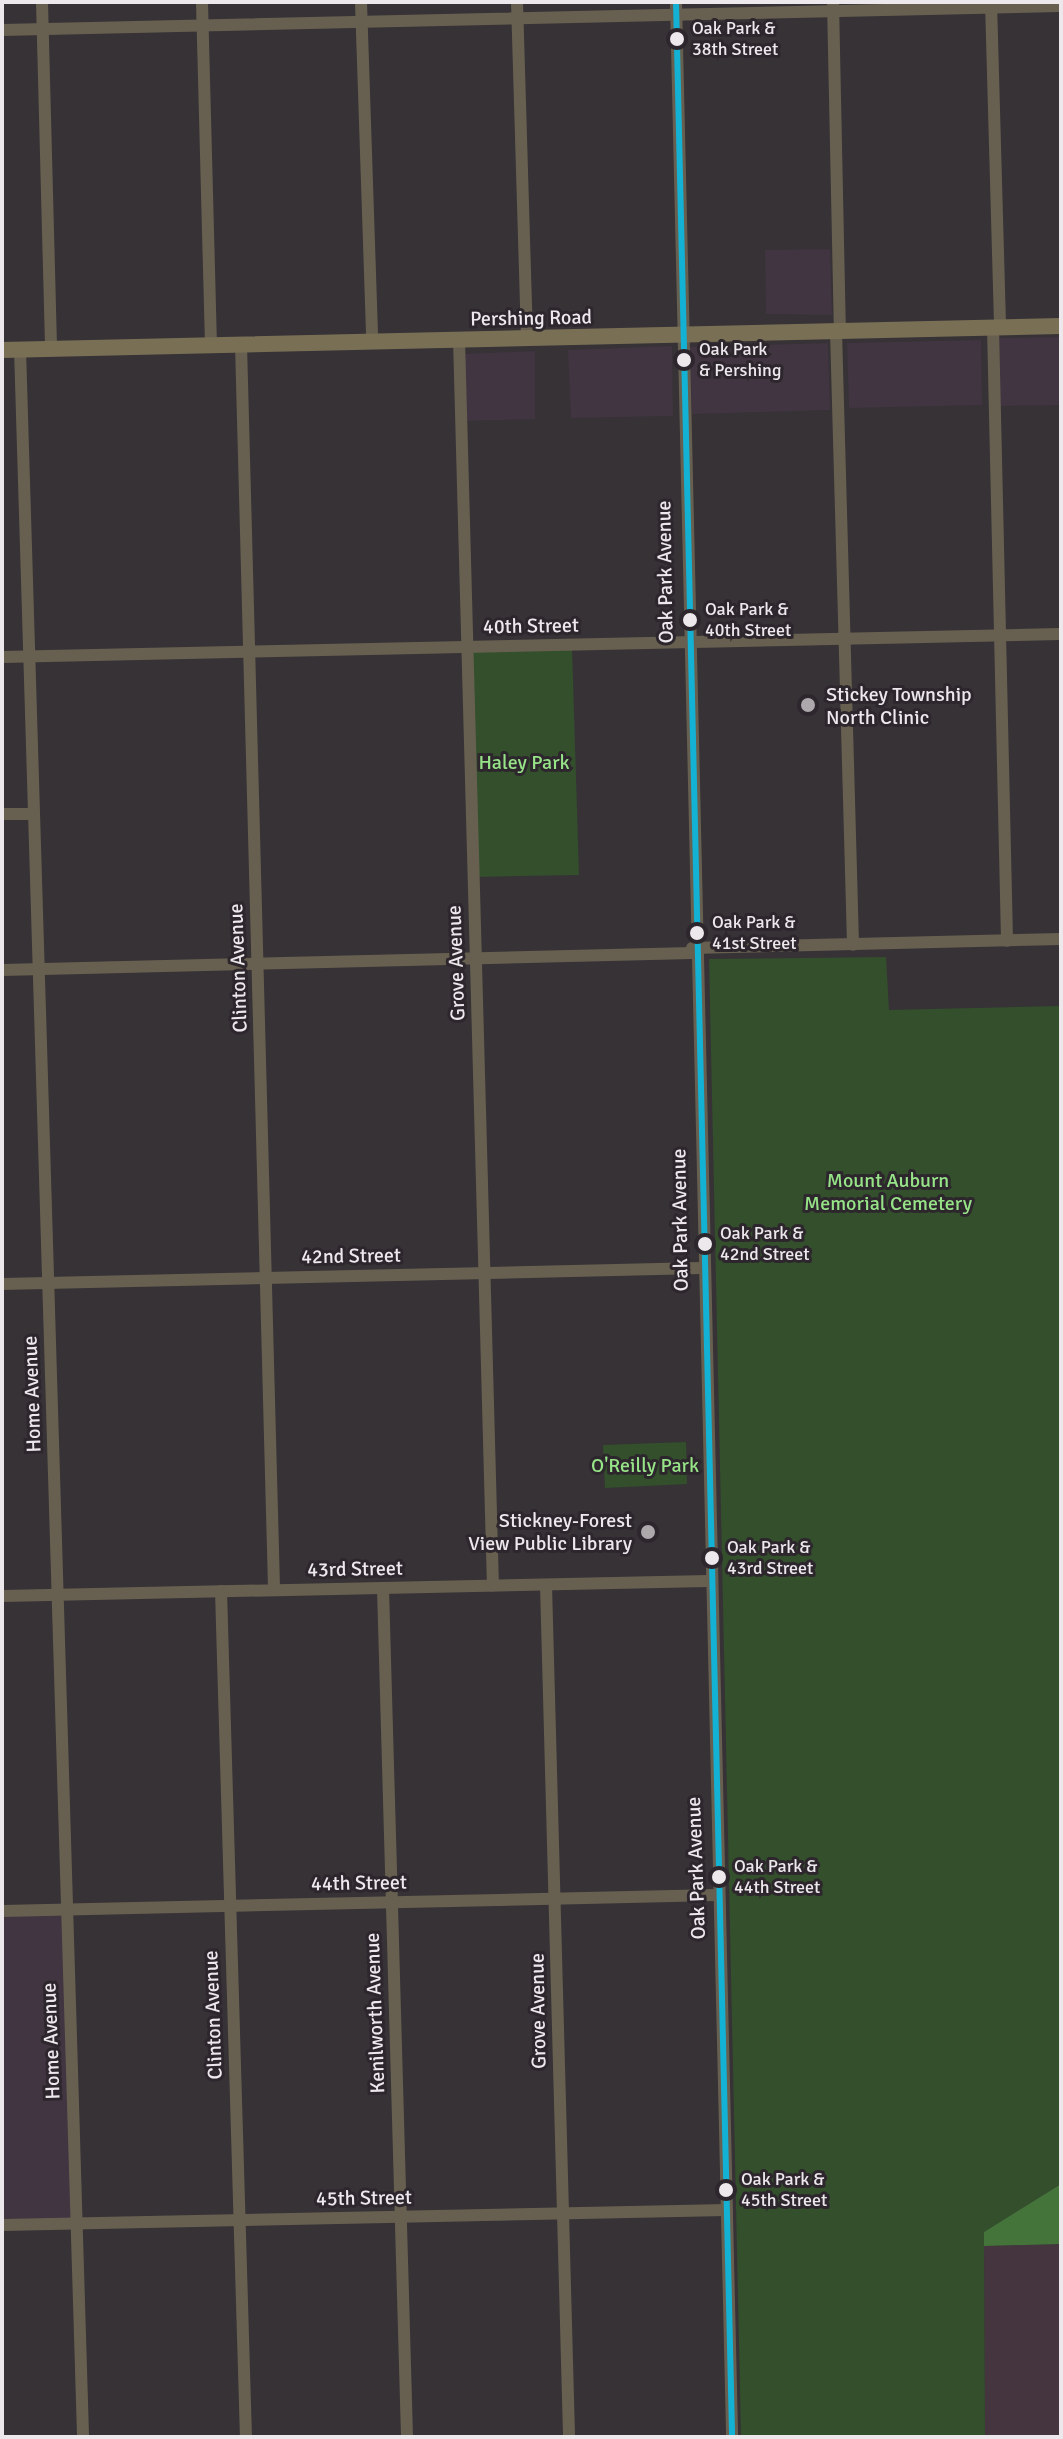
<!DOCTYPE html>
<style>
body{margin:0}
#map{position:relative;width:1063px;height:2439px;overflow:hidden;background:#363236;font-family:Signika,sans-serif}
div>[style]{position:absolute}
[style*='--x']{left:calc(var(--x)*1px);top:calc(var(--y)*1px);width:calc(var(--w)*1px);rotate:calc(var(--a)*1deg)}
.built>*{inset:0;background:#403540}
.industrial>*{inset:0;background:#44353f}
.green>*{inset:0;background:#334f2c}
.forest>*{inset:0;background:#44743a}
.minor>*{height:12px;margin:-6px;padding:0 6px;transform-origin:6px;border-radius:6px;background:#676050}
.major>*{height:16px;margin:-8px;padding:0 8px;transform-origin:8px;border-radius:8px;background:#796f55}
.bus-1>*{height:6px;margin:-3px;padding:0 3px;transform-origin:3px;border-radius:3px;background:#13b2d5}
.dots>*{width:22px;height:22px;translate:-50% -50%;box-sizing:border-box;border:4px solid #2d272d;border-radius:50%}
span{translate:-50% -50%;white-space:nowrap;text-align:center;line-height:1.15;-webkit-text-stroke:6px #2d272d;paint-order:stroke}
.bus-label{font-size:18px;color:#ece8ec}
.left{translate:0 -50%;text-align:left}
.street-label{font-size:20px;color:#ece8ec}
.poi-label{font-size:20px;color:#ece8ec}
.right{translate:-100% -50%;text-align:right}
.park-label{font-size:20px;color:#97e387}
.frame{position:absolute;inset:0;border:4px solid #ece8ec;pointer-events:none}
</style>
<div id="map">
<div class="built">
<div style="clip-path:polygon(830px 249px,832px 315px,766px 314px,765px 250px)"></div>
<div style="clip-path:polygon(1061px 337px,1061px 405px,1000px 406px,999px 338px)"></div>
<div style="clip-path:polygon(981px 340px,982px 405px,849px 408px,847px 343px)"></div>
<div style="clip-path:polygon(828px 343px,830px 410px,692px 414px,690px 347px)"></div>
<div style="clip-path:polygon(672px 346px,673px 416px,571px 418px,568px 350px)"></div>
<div style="clip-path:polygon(535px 351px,535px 419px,464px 421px,464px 354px)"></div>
<div style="clip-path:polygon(67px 1912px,74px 2219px,2px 2220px,2px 1913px)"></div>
</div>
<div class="industrial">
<div style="clip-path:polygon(1061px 2244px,1061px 2437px,985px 2437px,984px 2246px)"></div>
</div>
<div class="green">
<div style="clip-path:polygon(572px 647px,579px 875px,475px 877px,471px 650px)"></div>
<div style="clip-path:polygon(886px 957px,889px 1010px,1061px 1006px,1061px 2184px,984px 2232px,985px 2437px,741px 2437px,709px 959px)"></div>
<div style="clip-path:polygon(686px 1442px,687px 1484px,605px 1488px,603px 1445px)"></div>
</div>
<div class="forest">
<div style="clip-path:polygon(1061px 2184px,1061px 2244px,984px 2246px,984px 2232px)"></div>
</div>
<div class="minor">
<div style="--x:42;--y:2;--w:347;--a:88.5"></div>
<div style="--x:202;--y:2;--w:343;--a:88.5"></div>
<div style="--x:361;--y:2;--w:339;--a:88.1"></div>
<div style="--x:517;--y:2;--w:336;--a:88.3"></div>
<div style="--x:676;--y:2;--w:2436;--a:88.68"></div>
<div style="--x:833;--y:2;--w:329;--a:88.8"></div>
<div style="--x:991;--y:2;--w:325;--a:88.4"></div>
<div style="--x:2;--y:30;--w:1059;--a:-1.3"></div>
<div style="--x:993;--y:327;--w:614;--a:88.69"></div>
<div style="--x:836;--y:331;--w:614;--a:88.41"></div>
<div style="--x:459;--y:339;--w:1247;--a:88.44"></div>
<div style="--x:241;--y:344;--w:1246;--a:88.48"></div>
<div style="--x:20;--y:349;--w:2089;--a:88.27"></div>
<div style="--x:2;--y:657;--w:1059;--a:-1.24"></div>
<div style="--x:2;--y:814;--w:32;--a:0"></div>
<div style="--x:692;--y:948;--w:369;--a:-1.4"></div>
<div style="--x:2;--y:970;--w:690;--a:-1.41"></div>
<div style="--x:2;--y:1284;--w:699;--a:-1.31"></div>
<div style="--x:546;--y:1585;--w:852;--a:88.45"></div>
<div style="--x:383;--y:1588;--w:849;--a:88.38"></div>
<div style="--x:221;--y:1591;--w:846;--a:88.31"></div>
<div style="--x:2;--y:1596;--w:706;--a:-1.22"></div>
<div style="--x:2;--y:1911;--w:715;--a:-1.28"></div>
<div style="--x:2;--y:2225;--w:725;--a:-1.19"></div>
</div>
<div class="major">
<div style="--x:2;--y:350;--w:1059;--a:-1.3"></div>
</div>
<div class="bus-1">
<div style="--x:676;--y:2;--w:2436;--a:88.68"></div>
</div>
<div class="dots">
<div style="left:677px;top:39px;background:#ece8ec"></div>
<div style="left:684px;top:360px;background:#ece8ec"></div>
<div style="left:690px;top:620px;background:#ece8ec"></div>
<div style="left:808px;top:705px;background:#aca8ac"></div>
<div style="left:697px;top:933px;background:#ece8ec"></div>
<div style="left:705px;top:1244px;background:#ece8ec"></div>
<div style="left:648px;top:1532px;background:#aca8ac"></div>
<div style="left:712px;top:1558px;background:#ece8ec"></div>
<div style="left:719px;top:1877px;background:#ece8ec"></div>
<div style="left:726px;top:2190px;background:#ece8ec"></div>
</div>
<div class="bus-label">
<span class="left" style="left:692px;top:39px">Oak Park &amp;<br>38th Street</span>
<span class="left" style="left:699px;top:360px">Oak Park<br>&amp; Pershing</span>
<span class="left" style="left:705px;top:620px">Oak Park &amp;<br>40th Street</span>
<span class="left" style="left:712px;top:933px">Oak Park &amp;<br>41st Street</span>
<span class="left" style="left:720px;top:1244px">Oak Park &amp;<br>42nd Street</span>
<span class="left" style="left:727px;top:1558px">Oak Park &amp;<br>43rd Street</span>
<span class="left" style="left:734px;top:1877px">Oak Park &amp;<br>44th Street</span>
<span class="left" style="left:741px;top:2190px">Oak Park &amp;<br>45th Street</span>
</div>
<div class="street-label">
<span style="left:531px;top:318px;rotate:-1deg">Pershing Road</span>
<span style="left:665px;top:572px;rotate:-91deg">Oak Park Avenue</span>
<span style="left:531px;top:626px;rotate:-1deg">40th Street</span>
<span style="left:456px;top:963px;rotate:-92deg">Grove Avenue</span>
<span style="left:238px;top:968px;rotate:-92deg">Clinton Avenue</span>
<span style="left:680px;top:1220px;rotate:-91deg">Oak Park Avenue</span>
<span style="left:351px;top:1256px;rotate:-1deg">42nd Street</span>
<span style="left:32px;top:1394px;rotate:-92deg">Home Avenue</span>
<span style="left:355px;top:1569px;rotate:-1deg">43rd Street</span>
<span style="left:696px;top:1868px;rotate:-92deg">Oak Park Avenue</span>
<span style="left:359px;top:1883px;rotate:-1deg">44th Street</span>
<span style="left:538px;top:2011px;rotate:-91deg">Grove Avenue</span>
<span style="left:375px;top:2013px;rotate:-92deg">Kenilworth Avenue</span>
<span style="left:213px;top:2015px;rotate:-92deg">Clinton Avenue</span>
<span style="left:51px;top:2041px;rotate:-92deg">Home Avenue</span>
<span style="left:364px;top:2198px;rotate:-1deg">45th Street</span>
</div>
<div class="poi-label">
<span class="left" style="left:826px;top:706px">Stickey Township<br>North Clinic</span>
<span class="right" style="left:632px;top:1532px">Stickney-Forest<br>View Public Library</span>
</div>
<div class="park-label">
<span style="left:524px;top:762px">Haley Park</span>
<span style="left:888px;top:1192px">Mount Auburn<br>Memorial Cemetery</span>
<span style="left:645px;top:1465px">O'Reilly Park</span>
</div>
<div class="frame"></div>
</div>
